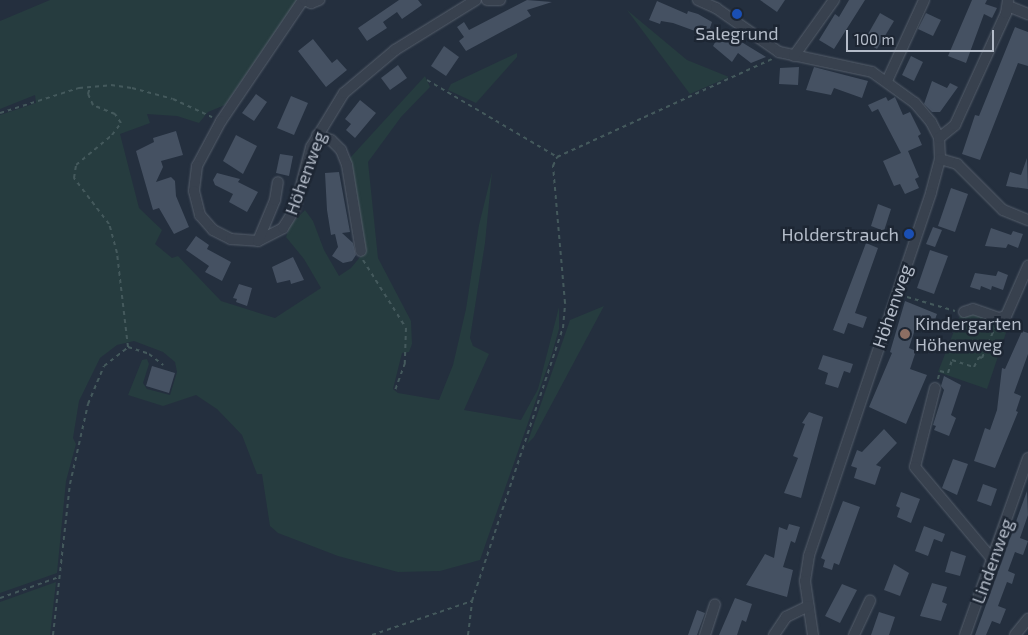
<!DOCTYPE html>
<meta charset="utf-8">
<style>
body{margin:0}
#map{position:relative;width:1028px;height:635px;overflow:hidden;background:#242f3e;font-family:"Exo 2",sans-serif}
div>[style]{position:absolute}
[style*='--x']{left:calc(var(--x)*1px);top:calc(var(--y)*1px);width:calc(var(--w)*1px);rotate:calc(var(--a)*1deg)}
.green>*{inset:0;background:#263c3f}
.building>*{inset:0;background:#455162}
.path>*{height:2px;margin-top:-1px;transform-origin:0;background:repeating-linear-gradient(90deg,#44595c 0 4px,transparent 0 8px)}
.roads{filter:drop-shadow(0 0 1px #565f6c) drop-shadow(0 0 1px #565f6c)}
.minor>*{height:10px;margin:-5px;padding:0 5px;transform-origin:5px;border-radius:5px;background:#38414e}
.dots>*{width:14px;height:14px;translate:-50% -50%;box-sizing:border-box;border:2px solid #1d2633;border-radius:50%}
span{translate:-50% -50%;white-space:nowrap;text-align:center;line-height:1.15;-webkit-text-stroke:5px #1d2633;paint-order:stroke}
.poi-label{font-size:18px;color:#b4bcc9}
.right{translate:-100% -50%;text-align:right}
.left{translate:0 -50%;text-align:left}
.street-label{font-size:18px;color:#b4bcc9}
.scale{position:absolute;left:846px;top:30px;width:148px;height:22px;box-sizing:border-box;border:2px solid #b4bcc9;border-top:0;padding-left:6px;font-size:15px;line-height:18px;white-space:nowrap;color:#b4bcc9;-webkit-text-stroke:4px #1d2633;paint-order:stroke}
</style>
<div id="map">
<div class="green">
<div style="clip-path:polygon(50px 0,297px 0,225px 105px,208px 112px,199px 123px,177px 116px,147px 114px,150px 123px,120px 134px,139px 208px,162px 230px,155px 244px,172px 258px,178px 256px,221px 301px,275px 318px,321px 288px,304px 259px,286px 237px,290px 225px,305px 210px,313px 221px,324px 250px,339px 276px,351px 268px,365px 251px,354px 203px,350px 158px,425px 76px,430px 87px,401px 117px,368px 162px,378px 258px,411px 321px,412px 344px,409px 352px,402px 353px,393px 389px,398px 393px,439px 400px,453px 365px,466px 309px,479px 225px,492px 172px,485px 243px,470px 338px,473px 346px,489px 354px,464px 410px,521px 420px,538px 389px,559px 307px,559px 329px,551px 357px,480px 560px,440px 571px,398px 572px,338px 556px,278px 533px,270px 526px,262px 474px,257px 474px,242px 435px,217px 409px,196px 395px,163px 406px,128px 395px,142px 360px,147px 359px,149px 364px,143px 383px,147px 389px,170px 395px,177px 372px,175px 362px,163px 352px,134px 341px,117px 345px,100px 358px,79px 401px,73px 438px,76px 444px,66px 481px,57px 573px,0 593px,0 115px,36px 103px,35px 95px,0 109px,0 21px)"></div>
<div style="clip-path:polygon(627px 10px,687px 60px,729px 77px,690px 94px)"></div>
<div style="clip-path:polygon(517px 53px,517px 57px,476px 103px,448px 90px,451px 84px)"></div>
<div style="clip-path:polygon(604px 306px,534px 437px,527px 444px,570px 320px)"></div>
<div style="clip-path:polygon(961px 313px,974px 313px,1009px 324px,987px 389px,938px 372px)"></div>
<div style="clip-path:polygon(56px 582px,50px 635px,0 635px,0 602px)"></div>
</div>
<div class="building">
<div style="clip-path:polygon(399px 0,418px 0,422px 5px,402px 19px,397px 12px,383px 22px,387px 28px,367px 41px,358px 28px)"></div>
<div style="clip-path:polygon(527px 0,552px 2px,527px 10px,531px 16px,466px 51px,459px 41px,464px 37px,457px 27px,464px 22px,469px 30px)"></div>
<div style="clip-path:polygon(760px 0,785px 0,777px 12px)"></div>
<div style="clip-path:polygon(849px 0,865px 0,834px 49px,819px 40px,835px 14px,839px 17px)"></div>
<div style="clip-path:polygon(972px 0,987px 0,985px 4px,997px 8px,992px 18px,984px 14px,966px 63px,948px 56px)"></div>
<div style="clip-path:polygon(657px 1px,687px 14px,688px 11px,698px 14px,712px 22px,710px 28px,722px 36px,725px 32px,766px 57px,751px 63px,738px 53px,732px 62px,713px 46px,717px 39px,673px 23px,661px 21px,660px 24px,649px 20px)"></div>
<div style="clip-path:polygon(880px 13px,894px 21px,877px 49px,864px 41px)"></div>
<div style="clip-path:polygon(926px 13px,941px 20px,933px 36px,918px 29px)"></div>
<div style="clip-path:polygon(1015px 27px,1028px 32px,1028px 66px,1018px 63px,980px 160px,962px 154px,975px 115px,979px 116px)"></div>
<div style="clip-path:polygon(313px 39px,332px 63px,337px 59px,347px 70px,326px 87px,298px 51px)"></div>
<div style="clip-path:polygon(444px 46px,459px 57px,446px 76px,431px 66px)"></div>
<div style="clip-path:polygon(911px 56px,923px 62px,914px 81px,902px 75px)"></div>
<div style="clip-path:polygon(398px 65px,407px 78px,390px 90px,381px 78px)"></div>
<div style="clip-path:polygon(799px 67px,798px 85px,779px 84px,780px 68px)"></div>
<div style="clip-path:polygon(814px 67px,868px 81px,862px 98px,834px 88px,831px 95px,806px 90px)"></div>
<div style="clip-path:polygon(932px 81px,947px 88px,950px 83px,958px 87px,940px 112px,932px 112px,924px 104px)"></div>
<div style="clip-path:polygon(256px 94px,267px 102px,254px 121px,242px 113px)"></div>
<div style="clip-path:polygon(291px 96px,308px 103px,294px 135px,277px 128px)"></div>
<div style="clip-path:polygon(886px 97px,888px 101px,895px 97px,903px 115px,910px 112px,921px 134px,918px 136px,922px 145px,908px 151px,919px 177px,915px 179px,919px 188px,905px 194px,900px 184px,894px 186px,883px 161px,901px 153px,878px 109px,872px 112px,868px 105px)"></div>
<div style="clip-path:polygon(360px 100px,376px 113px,355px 138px,346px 130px,351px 124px,345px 119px)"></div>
<div style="clip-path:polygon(176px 131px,183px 155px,161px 161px,163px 167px,156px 182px,171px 177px,175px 181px,176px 196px,189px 227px,174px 234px,159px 208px,153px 210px,136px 151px,154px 142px,153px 138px)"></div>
<div style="clip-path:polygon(236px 135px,257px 146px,243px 174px,223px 161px)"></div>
<div style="clip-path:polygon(280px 154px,293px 156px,289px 176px,276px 173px)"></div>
<div style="clip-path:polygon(1027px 158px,1028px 189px,1006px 186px,1010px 172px,1021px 175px)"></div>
<div style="clip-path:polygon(339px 172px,350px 232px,342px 233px,353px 243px,356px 255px,352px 261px,343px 263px,332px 256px,338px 247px,335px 234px,331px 235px,327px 210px,325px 173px)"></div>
<div style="clip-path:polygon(217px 173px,240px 179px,238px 182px,258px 192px,247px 212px,229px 202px,233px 194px,215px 185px,213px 180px)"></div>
<div style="clip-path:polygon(951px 188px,968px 194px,955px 232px,938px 226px)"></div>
<div style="clip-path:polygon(878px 204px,891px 209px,884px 231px,871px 226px)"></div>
<div style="clip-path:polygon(933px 227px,942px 230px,935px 247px,926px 244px)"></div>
<div style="clip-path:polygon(991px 228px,1011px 235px,1013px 231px,1023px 234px,1018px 248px,1008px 244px,1006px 248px,985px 246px)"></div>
<div style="clip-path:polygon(196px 236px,209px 245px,207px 249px,231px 262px,222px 281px,205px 272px,209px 266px,186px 250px)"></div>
<div style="clip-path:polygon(866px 243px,878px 248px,855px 313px,867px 317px,863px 328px,848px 323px,844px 334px,833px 330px)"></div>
<div style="clip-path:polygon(930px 250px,948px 256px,934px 294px,917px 288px)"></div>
<div style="clip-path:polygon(293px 257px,304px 280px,291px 284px,290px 280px,277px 283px,272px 267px)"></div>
<div style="clip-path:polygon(998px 271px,1008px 275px,1003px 290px,992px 286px,991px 290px,981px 286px,980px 290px,970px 287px,975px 273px,996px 276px)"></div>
<div style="clip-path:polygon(239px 284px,252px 288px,247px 306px,236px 302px,237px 299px,233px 298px)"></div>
<div style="clip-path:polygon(905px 301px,937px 314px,933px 325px,918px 320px,909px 348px,916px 351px,910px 369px,927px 375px,906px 424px,869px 407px,892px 353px,890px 352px)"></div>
<div style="clip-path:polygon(1022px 331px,1028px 333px,1028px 354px,1014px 393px,1021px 396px,1016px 411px,1018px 412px,995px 468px,974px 461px,985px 428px,990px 430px,997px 410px,1002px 368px,1005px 369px)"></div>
<div style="clip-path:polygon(823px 355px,853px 364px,850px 373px,844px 371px,838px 388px,825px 384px,828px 373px,818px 369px)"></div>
<div style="clip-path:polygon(152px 366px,175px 373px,169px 393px,146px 386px)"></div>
<div style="clip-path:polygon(944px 376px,961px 385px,951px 415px,956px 418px,949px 436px,934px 430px,936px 426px,933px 425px,944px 390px,941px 386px)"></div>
<div style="clip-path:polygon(809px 412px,823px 417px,801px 498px,784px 493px,798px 458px,793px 456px,805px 424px,802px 423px)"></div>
<div style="clip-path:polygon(884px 429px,897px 443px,876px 465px,881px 467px,875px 485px,854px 478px,857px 468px,851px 466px,857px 450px,862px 452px)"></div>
<div style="clip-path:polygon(953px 459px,968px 464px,957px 495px,942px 488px)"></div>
<div style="clip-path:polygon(983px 484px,997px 489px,991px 506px,977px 501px)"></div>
<div style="clip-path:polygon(1027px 491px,1028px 515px,1020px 538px,1028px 541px,1023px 555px,1015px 552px,1008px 571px,1015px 574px,1012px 584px,1007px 582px,998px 606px,1006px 609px,1000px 624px,992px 621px,986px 635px,975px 635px)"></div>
<div style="clip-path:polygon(901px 492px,920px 499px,911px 523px,897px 517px,900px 508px,896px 506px)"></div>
<div style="clip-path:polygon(843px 501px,860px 507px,839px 565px,834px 563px,832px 570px,823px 567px,825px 560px,821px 558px)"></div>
<div style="clip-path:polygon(789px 524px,800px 527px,795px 543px,791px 541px,783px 567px,793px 570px,787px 597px,746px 585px,765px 554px,774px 558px,779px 527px,787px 530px)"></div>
<div style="clip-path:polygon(924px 526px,945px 534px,942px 542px,934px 539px,928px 556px,915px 551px)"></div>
<div style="clip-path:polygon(951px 551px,966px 556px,960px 576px,945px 572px)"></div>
<div style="clip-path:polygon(894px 564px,909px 573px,900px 596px,884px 590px)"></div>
<div style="clip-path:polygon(932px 583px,947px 587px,942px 602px,947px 604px,941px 621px,920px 616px)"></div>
<div style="clip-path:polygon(842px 584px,857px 590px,840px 623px,825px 616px)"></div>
<div style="clip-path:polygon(735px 598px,752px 604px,746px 622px,742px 620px,737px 635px,719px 635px)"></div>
<div style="clip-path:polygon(697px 610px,705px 613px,697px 635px,688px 635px)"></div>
<div style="clip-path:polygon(879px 612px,895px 617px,889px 635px,871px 635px)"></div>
</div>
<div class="path">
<div style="--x:427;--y:80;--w:151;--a:30.6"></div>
<div style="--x:0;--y:113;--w:83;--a:-17.6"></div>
<div style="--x:79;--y:88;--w:32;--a:-5"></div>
<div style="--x:111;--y:85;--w:21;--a:8"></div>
<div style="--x:132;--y:88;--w:42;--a:15"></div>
<div style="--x:173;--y:99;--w:43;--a:24.8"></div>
<div style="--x:363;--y:260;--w:80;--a:57.7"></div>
<div style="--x:406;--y:328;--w:35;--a:92"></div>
<div style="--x:405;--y:363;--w:29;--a:110"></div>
<div style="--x:907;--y:297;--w:50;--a:16.3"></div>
<div style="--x:128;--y:347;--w:22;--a:18"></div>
<div style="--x:149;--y:354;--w:18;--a:38"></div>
<div style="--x:938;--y:379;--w:8;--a:-76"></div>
<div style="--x:940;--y:371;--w:8;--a:14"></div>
<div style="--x:948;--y:373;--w:14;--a:-73"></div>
<div style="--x:952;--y:360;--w:23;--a:18"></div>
<div style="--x:974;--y:367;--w:11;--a:-63"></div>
<div style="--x:979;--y:357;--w:3;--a:18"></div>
<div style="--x:982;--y:358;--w:33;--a:-67"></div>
<div style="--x:0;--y:598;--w:63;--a:-19.6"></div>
<div style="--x:53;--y:635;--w:152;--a:-83.6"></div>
<div style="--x:70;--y:484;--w:82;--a:-77.3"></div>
<div style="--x:88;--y:404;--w:41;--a:-67.2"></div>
<div style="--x:104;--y:366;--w:31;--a:-38"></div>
<div style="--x:128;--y:347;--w:95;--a:-96.7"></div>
<div style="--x:117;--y:253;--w:30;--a:-105"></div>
<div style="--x:109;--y:224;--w:58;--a:-127.3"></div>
<div style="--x:74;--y:178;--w:13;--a:-81"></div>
<div style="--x:76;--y:165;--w:47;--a:-39.8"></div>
<div style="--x:112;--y:135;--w:15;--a:-53"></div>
<div style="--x:121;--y:123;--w:11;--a:-124"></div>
<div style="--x:115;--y:114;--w:24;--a:-158"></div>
<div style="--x:93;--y:105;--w:12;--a:-114"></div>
<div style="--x:88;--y:94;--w:7;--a:-74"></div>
<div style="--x:372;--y:635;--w:106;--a:-18.8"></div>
<div style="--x:468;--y:635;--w:34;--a:-83"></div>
<div style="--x:472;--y:601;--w:288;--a:-71.6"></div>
<div style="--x:563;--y:328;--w:25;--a:-85"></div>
<div style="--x:565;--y:303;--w:138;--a:-95"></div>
<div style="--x:553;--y:166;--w:10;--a:-66"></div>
<div style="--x:557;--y:157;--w:236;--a:-24.5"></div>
</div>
<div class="roads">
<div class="minor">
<div style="--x:303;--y:0;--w:146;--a:124.1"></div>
<div style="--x:221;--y:121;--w:51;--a:118.1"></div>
<div style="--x:197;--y:166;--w:25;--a:97"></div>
<div style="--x:194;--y:191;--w:25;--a:76"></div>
<div style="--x:200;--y:215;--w:20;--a:49"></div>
<div style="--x:213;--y:230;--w:20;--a:27"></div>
<div style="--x:231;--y:239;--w:27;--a:4"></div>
<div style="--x:258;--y:241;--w:28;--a:-27"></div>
<div style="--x:283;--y:228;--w:22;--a:-58"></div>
<div style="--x:295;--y:209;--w:64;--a:-75.5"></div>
<div style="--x:311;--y:147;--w:63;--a:-58.6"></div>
<div style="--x:344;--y:93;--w:67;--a:-40.1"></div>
<div style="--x:395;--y:50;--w:95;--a:-31.7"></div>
<div style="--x:304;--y:0;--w:8;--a:23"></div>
<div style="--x:311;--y:3;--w:9;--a:-21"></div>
<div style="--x:487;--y:0;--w:13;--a:0"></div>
<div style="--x:698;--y:0;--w:20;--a:24"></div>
<div style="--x:716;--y:8;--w:77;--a:34.9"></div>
<div style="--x:779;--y:52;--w:95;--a:12.1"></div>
<div style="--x:872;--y:72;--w:53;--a:35.8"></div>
<div style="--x:915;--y:103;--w:25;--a:50"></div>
<div style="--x:931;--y:122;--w:18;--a:63"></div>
<div style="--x:939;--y:138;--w:21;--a:87"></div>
<div style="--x:940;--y:159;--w:35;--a:105"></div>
<div style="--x:931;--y:193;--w:383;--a:108.6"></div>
<div style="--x:809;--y:556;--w:25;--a:99"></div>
<div style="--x:805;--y:581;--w:55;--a:81.6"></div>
<div style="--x:1008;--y:6;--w:22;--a:22"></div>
<div style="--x:794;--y:56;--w:69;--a:-54.5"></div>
<div style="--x:887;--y:81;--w:89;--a:-65.4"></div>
<div style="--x:317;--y:135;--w:15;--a:20"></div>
<div style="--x:331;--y:140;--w:14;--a:45"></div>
<div style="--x:341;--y:150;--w:16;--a:68"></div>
<div style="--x:347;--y:165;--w:87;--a:80.8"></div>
<div style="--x:939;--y:138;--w:21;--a:-39"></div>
<div style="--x:955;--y:125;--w:123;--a:-65.5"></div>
<div style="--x:1006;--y:13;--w:13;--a:-81"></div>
<div style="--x:940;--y:159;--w:18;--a:16"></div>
<div style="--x:957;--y:164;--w:65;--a:45"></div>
<div style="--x:1003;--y:210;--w:27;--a:22"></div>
<div style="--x:258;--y:241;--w:44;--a:-67.5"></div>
<div style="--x:275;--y:200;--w:18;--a:-81"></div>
<div style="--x:964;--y:312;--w:9;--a:-18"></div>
<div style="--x:973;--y:309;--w:28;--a:19"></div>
<div style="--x:999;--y:318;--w:7;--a:-16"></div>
<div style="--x:1006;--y:316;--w:55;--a:-66.3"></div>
<div style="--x:935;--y:388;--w:81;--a:104.2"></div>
<div style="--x:915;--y:467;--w:121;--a:50"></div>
<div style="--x:705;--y:635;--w:32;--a:-72"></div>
<div style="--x:774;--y:635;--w:22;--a:-56"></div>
<div style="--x:786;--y:617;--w:25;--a:-26"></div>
<div style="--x:854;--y:635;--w:38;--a:-65"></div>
<div style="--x:965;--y:635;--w:188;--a:-70.4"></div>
<div style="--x:1015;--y:635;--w:21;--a:-51"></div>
</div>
</div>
<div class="dots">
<div style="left:737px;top:14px;background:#1a4fb4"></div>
<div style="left:909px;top:234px;background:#1a4fb4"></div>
<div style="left:905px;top:334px;background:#8d6e63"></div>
</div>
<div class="poi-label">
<span style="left:737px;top:33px">Salegrund</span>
<span class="right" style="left:899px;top:234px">Holderstrauch</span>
<span class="left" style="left:915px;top:334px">Kindergarten<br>Höhenweg</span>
</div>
<div class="street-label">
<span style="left:305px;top:173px;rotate:-70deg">Höhenweg</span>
<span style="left:892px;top:306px;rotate:-71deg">Höhenweg</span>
<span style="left:992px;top:561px;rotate:-70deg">Lindenweg</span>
</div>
<div class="scale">100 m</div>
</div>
